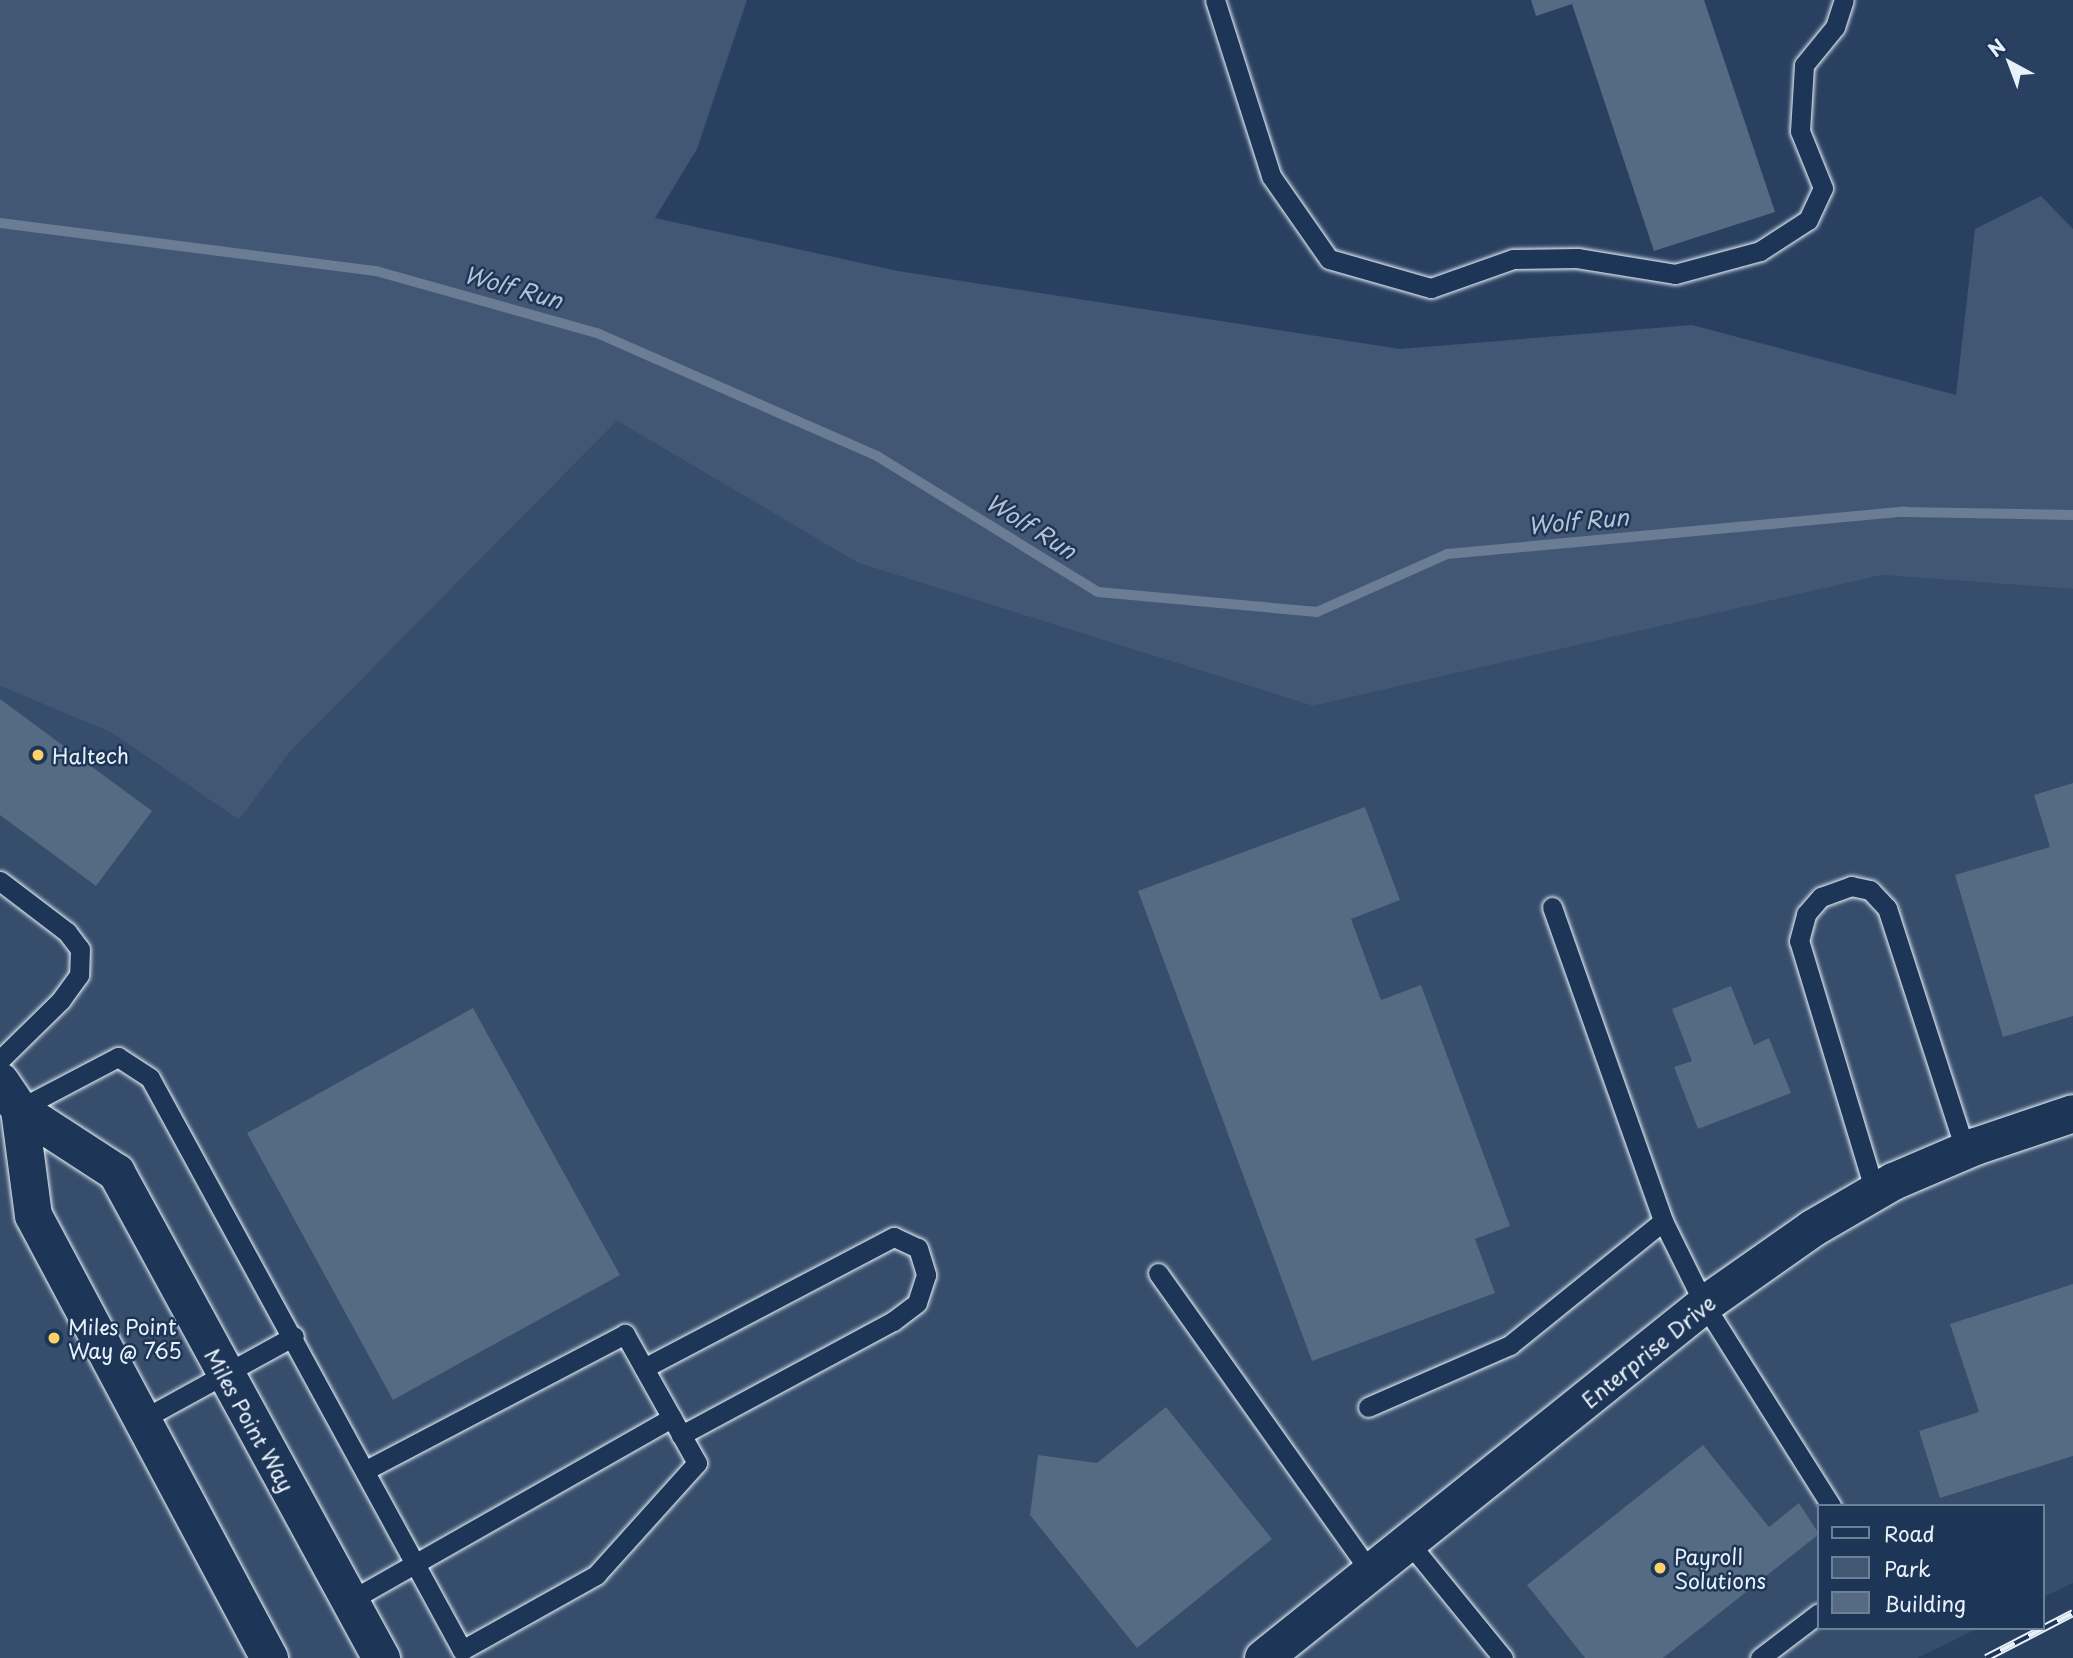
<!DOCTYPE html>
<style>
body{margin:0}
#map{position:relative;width:2073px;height:1658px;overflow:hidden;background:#294061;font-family:"Playpen Sans",sans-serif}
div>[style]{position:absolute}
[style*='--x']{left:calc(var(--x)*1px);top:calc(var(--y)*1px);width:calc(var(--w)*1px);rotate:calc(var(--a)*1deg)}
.built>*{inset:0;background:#364d6b}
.green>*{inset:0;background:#415774}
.stream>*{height:10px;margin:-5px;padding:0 5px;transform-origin:5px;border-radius:5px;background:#6b7c95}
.building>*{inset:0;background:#556a83}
.roads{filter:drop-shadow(0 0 2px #e8f1f8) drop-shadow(0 0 2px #e8f1f8)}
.lane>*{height:19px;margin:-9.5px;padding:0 9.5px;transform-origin:9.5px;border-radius:9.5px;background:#1d3557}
.street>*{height:37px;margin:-18.5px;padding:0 18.5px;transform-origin:18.5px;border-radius:18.5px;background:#1d3557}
.rail>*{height:8px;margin-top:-4px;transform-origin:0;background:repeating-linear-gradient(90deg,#1d3557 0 16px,#e8f1f8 0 32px);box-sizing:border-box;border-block:2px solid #e8f1f8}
.dots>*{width:19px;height:19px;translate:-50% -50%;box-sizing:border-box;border:4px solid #1d3557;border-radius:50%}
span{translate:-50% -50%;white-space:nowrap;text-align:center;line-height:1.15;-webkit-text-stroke:5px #1d3557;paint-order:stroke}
.poi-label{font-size:21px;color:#e8f1f8}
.left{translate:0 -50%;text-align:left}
.street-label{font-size:21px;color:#e8f1f8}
.water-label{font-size:23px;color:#b6c2d0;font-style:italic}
.legend{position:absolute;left:1817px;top:1504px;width:228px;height:126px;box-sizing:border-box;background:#1d3557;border:2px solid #6e8097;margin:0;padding:9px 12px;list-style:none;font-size:21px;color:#e8f1f8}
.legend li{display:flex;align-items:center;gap:14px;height:35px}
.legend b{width:35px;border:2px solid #6e8097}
.north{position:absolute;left:1975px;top:28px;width:70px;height:70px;-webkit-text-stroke:5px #1d3557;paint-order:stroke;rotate:319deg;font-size:19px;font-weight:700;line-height:28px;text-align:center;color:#e8f1f8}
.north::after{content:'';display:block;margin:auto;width:24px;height:32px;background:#e8f1f8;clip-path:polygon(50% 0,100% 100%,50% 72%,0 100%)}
</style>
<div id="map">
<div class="built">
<div style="clip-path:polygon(617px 421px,858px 563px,1313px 706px,1882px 575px,2073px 589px,2073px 1583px,2043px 1597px,2043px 1506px,1819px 1506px,1819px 1628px,1979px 1628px,1917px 1658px,0 1658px,0 686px,112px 733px,239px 820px,291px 751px)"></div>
</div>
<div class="green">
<div style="clip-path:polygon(0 0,747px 0,697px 149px,655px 218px,898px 271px,1400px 349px,1692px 325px,1956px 395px,1975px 229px,2041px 196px,2073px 229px,2073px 589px,1882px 575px,1313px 706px,858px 563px,617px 421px,291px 751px,239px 820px,112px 733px,0 686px)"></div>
</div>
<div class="stream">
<div style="--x:0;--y:223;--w:379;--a:7.3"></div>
<div style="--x:376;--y:271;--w:230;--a:15.7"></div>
<div style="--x:597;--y:333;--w:306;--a:23.7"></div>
<div style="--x:877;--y:456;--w:259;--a:31.6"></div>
<div style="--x:1098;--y:592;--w:220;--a:5.2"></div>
<div style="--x:1317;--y:612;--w:142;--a:-24"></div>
<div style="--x:1447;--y:554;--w:459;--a:-5.3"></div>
<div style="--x:1904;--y:512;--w:169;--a:1"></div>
</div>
<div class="building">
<div style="clip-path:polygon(1531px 0,1704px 0,1775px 212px,1654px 251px,1572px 4px,1536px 16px)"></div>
<div style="clip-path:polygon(0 699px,152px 811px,96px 886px,0 815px)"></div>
<div style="clip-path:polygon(2073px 783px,2073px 1016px,2003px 1037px,1955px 875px,2050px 847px,2034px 795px)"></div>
<div style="clip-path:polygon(1365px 807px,1400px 900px,1351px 919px,1381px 1000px,1421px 985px,1510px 1226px,1475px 1239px,1495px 1293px,1312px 1361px,1138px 891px)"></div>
<div style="clip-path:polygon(1731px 986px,1754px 1045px,1769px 1038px,1791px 1093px,1698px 1129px,1674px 1067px,1692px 1061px,1672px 1009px)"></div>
<div style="clip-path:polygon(473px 1008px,620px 1275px,393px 1400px,247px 1133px)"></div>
<div style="clip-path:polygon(2073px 1284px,2073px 1456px,1940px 1498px,1919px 1431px,1979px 1412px,1950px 1324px)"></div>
<div style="clip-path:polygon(1166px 1407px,1272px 1539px,1137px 1648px,1030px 1515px,1038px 1455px,1097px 1463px)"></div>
<div style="clip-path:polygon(1703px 1445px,1769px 1527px,1799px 1503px,1819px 1534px,1663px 1658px,1585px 1658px,1527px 1585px)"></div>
</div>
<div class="roads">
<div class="lane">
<div style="--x:1215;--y:0;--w:185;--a:72.3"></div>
<div style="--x:1271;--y:176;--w:101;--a:55.1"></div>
<div style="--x:1329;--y:259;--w:106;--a:15.9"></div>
<div style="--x:1431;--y:288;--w:87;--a:-19.5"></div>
<div style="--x:1513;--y:259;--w:64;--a:-0.9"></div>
<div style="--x:1577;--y:258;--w:99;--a:9.3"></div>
<div style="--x:1675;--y:274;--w:88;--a:-15.1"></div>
<div style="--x:1760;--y:251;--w:57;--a:-32.9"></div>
<div style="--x:1808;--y:220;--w:35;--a:-65"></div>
<div style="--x:1823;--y:188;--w:61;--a:-112"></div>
<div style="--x:1800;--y:131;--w:66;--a:-86.5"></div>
<div style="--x:1804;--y:65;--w:49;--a:-50.8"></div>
<div style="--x:1835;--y:27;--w:28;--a:-72"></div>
<div style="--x:0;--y:881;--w:84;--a:37.3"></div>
<div style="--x:67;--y:932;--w:21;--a:53"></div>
<div style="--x:80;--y:949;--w:26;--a:92"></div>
<div style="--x:79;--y:975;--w:31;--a:126"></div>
<div style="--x:61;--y:1000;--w:86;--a:135.5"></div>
<div style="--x:1552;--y:907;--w:333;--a:70.5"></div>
<div style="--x:1663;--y:1221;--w:93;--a:63.7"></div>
<div style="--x:1704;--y:1304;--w:239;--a:57.8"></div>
<div style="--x:19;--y:1109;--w:112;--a:-27.7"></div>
<div style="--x:118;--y:1057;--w:38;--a:33"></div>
<div style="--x:150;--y:1078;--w:652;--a:61.39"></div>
<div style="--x:462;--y:1650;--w:154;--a:-29.2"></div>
<div style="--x:596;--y:1575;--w:151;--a:-48"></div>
<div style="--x:697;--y:1463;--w:148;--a:-119.2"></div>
<div style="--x:625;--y:1334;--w:293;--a:152.3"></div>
<div style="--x:1875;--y:1192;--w:262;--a:-106.8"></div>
<div style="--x:1799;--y:941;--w:28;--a:-75"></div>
<div style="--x:1806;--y:914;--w:23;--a:-49"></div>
<div style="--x:1821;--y:897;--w:32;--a:-20"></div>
<div style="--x:1851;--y:886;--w:19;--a:12"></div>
<div style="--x:1870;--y:890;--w:25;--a:47"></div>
<div style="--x:1887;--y:908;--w:254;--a:72.1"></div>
<div style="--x:1158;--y:1273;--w:369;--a:54.6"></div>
<div style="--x:644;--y:1368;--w:282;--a:-27.7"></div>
<div style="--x:894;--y:1237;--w:26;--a:25"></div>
<div style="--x:918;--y:1248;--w:28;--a:73"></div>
<div style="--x:926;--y:1275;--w:29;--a:108"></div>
<div style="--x:917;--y:1303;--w:30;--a:143"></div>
<div style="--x:893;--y:1321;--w:241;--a:151.7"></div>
<div style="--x:1368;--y:1407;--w:155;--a:-23.6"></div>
<div style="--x:1510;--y:1345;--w:197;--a:-39"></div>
<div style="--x:143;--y:1419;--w:172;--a:-28.8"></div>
<div style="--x:1410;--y:1544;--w:147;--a:50.8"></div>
<div style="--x:351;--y:1600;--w:369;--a:-29.6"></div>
<div style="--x:1760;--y:1658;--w:74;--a:-37.3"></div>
</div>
<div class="street">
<div style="--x:0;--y:1081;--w:34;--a:56"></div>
<div style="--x:19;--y:1109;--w:116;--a:33"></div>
<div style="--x:116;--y:1172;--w:554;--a:61.4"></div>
<div style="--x:19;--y:1109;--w:107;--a:82.5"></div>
<div style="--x:33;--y:1215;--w:502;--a:61.95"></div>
<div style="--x:1263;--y:1658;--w:566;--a:-38.75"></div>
<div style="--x:1704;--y:1304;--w:132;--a:-35.1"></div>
<div style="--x:1812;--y:1228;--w:94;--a:-30.1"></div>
<div style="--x:1893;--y:1181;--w:89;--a:-23.1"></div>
<div style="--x:1975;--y:1146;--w:103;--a:-18.6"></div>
</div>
</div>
<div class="rail">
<div style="--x:1986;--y:1658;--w:98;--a:-27.3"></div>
</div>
<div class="dots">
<div style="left:38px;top:755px;background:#ffd166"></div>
<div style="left:54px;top:1338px;background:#ffd166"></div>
<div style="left:1660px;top:1568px;background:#ffd166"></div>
</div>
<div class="poi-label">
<span class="left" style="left:52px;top:755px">Haltech</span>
<span class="left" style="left:68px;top:1338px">Miles Point<br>Way @ 765</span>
<span class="left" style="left:1674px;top:1568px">Payroll<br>Solutions</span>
</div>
<div class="street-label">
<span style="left:1648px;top:1351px;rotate:-39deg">Enterprise Drive</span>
<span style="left:250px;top:1420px;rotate:61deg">Miles Point Way</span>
</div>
<div class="water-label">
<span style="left:513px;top:287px;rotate:16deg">Wolf Run</span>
<span style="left:1578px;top:521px;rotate:-5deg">Wolf Run</span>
<span style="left:1031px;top:526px;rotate:32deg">Wolf Run</span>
</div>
<ul class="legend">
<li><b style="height:9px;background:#1d3557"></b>Road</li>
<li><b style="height:19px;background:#415774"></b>Park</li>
<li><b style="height:19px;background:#556a83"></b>Building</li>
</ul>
<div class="north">N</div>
</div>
